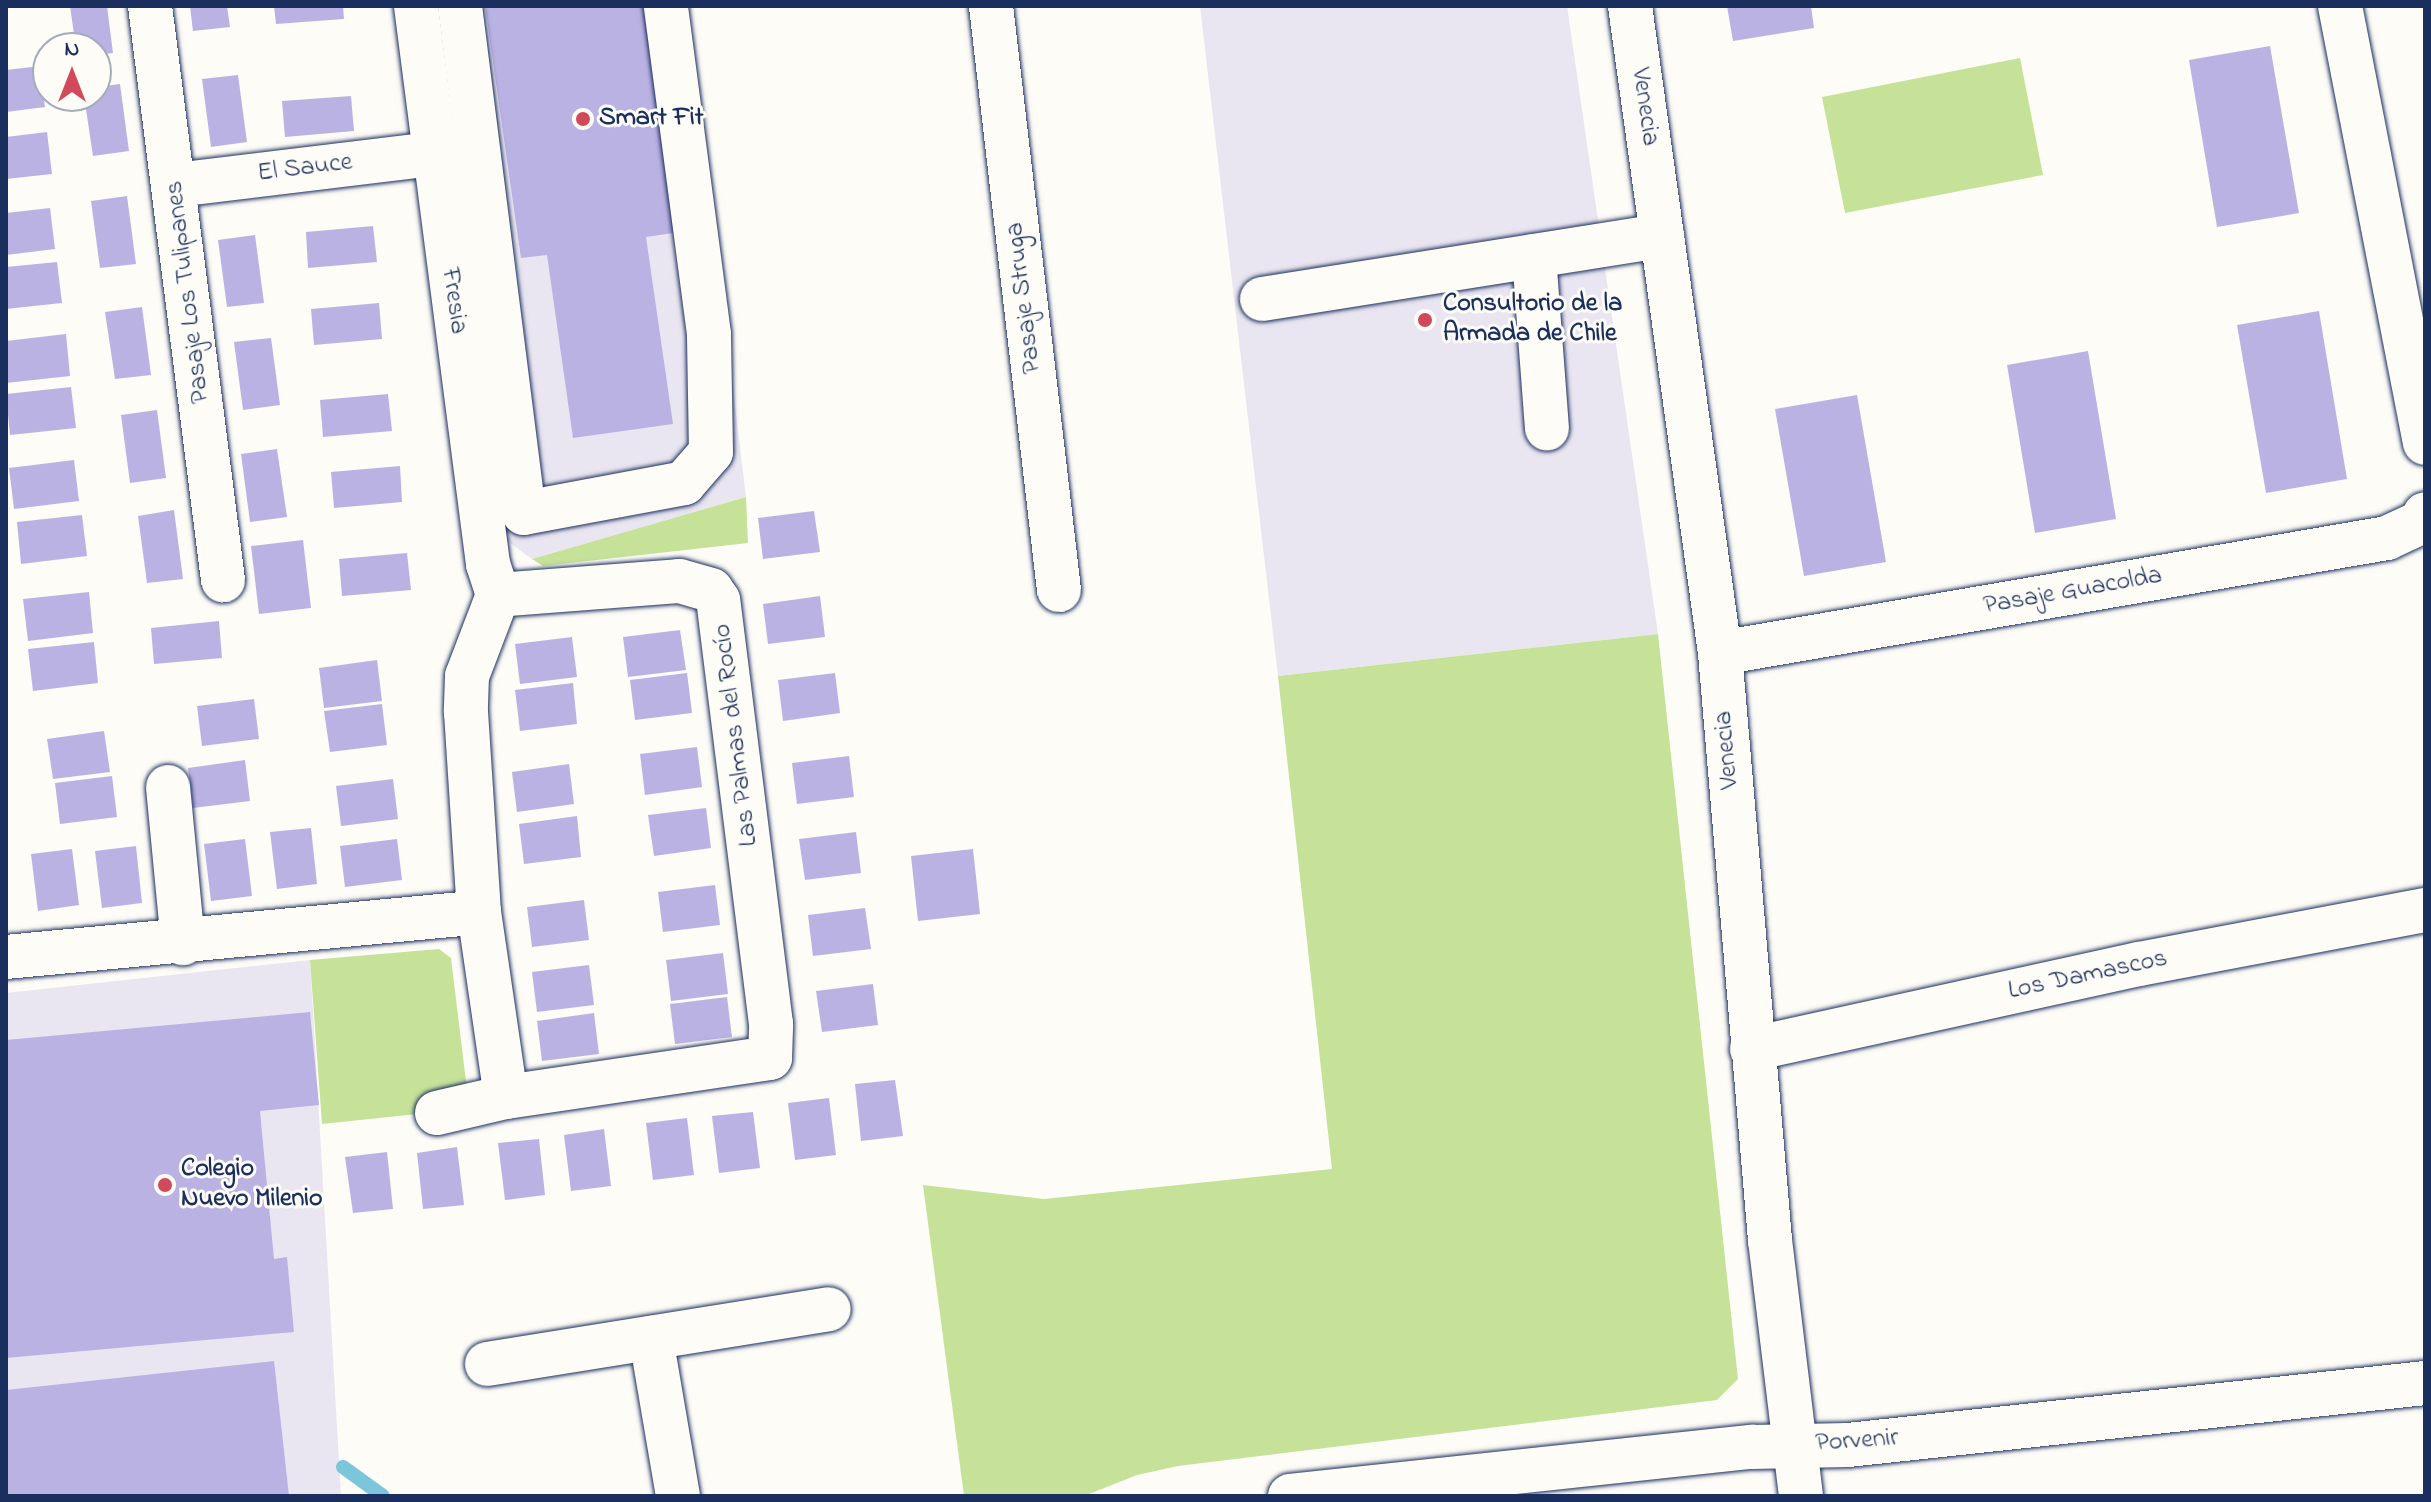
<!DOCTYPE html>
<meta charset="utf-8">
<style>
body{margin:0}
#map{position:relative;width:2431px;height:1502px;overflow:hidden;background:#fdfcf7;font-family:"Indie Flower",sans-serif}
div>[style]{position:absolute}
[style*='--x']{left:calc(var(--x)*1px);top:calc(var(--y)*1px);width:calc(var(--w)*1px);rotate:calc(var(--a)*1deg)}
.built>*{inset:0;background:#e9e6f1}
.green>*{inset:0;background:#c6e299}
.stream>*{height:14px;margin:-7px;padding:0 7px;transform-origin:7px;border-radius:7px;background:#7cc6dc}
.building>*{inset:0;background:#bbb2e4}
.roads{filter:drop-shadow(0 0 2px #1b2f5e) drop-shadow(0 0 2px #1b2f5e)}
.minor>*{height:44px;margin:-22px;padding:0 22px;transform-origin:22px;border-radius:22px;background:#fdfcf7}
.dots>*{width:22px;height:22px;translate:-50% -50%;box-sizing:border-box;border:4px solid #fdfcf7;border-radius:50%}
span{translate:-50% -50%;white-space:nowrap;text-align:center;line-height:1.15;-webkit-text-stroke:6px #fdfcf7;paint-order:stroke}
.street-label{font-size:26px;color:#1b2f5e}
.poi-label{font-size:26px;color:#1b2f5e;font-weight:700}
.left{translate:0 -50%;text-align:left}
.frame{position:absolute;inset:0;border:8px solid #1b2f5e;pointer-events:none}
.north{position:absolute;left:32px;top:32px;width:80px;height:80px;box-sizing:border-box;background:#fdfcf7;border:2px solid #a3aaba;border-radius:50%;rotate:0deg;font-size:22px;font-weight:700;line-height:32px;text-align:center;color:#1b2f5e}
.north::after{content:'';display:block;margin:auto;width:28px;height:36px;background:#d1495b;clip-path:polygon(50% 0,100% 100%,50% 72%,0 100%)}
</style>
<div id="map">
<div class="built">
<div style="clip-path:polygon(436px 6px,687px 6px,746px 497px,532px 559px,500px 536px)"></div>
<div style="clip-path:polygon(1200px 6px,1567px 6px,1658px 634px,1278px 676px)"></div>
<div style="clip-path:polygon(310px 960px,341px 1496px,6px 1496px,6px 993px)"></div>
</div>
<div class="green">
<div style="clip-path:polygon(2020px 58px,2043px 175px,1845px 213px,1822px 97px)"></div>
<div style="clip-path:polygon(746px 497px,748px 543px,543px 566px,532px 559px)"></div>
<div style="clip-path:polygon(1658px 634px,1738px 1379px,1717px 1400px,1178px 1466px,1137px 1475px,1084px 1496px,964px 1496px,923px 1185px,1044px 1199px,1332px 1169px,1278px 676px)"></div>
<div style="clip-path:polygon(439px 949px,451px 958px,468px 1098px,427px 1113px,322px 1124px,310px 960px)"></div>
</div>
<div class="stream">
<div style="--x:343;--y:1467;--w:49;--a:35.9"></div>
</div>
<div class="building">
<div style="clip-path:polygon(70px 6px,107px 6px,113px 53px,96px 55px,96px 48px,76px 48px)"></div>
<div style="clip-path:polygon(190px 6px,227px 6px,230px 27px,193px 31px)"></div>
<div style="clip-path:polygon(274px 6px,343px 6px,344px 19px,276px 24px)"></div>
<div style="clip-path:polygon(485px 6px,648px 6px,680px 232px,646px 237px,673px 424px,573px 438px,547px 255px,521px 258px)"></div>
<div style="clip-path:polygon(1727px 6px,1811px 6px,1814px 28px,1733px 41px)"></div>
<div style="clip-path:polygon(2270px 46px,2299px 213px,2217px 227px,2189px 60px)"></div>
<div style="clip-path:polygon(40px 66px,45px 107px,6px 112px,6px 70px)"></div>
<div style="clip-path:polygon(238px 75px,247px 142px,211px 147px,202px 79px)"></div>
<div style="clip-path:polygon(120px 84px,129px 151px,93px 156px,84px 96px,96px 96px,96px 87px)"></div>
<div style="clip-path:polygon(351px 96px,354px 131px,285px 137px,282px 101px)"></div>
<div style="clip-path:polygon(47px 132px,52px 174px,6px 179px,6px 137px)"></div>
<div style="clip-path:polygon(127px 196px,136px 264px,100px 268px,91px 201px)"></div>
<div style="clip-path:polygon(50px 208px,55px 249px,6px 255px,6px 213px)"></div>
<div style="clip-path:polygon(373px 226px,377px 262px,308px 268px,306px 232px)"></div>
<div style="clip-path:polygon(255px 235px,264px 303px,227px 307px,218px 240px)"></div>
<div style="clip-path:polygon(57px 262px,62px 303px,6px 309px,6px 267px)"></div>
<div style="clip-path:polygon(379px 303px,382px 339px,314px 345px,311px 309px)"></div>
<div style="clip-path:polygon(142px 307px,151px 375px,115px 379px,105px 312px)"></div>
<div style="clip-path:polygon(2319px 311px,2347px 479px,2266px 493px,2237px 325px)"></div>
<div style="clip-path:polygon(66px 334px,70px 376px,6px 383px,6px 341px)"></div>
<div style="clip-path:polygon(271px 338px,280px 405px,243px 410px,234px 342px)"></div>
<div style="clip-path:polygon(2088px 351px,2116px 519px,2035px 533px,2007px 365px)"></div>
<div style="clip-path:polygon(71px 387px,76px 428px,10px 435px,6px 394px)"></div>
<div style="clip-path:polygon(388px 394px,392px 431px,323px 437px,320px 400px)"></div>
<div style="clip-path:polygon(1857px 395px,1886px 562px,1804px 576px,1775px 409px)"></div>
<div style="clip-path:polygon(157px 410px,166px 478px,130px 483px,121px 415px)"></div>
<div style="clip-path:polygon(277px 449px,287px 517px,250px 522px,241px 454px)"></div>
<div style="clip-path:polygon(74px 460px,79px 501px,14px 509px,9px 468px)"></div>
<div style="clip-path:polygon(400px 466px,402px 502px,334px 508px,331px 472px)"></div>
<div style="clip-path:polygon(174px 510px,183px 579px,147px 583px,138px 516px)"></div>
<div style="clip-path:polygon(814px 511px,820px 552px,763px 559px,758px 518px)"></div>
<div style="clip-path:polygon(82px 515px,87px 556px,21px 564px,17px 522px)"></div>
<div style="clip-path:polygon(303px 540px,311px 608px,259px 614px,251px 546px)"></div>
<div style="clip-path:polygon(407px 553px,411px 590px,342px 596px,339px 559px)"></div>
<div style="clip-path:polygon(89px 592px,93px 633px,28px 641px,23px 599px)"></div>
<div style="clip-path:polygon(820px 596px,825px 637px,768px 644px,763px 604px)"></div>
<div style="clip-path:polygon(219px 621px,222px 658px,154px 664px,151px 628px)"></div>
<div style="clip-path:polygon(680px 630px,686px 670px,628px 677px,623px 637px)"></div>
<div style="clip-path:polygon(572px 637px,577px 677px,520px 684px,515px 644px)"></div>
<div style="clip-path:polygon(94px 642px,98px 683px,33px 691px,28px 649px)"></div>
<div style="clip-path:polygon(377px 660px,382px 701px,324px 708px,319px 668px)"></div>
<div style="clip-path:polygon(687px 673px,692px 713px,635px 720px,630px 680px)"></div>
<div style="clip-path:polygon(835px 673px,840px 713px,783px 721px,778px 680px)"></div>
<div style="clip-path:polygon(573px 683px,577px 724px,520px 731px,515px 690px)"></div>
<div style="clip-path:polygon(254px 699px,259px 739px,202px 746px,197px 706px)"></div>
<div style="clip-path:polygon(382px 704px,387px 745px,330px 752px,324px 711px)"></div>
<div style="clip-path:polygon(104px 731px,110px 772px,53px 779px,47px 739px)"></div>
<div style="clip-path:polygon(697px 747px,702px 787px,645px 795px,640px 754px)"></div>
<div style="clip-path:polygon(849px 756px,854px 797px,797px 804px,792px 763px)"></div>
<div style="clip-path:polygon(245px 760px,250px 801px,193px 808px,188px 768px)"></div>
<div style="clip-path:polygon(569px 764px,574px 804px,517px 812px,512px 772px)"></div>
<div style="clip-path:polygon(112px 776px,117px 817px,60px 824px,55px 783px)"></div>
<div style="clip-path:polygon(393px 779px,398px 819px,341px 826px,336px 786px)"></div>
<div style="clip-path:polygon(706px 808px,711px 848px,654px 856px,648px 815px)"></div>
<div style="clip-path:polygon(577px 816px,581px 857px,524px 864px,519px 824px)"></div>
<div style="clip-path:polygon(311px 828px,317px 884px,277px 889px,270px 832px)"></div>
<div style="clip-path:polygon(856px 832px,861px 873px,805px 880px,799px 839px)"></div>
<div style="clip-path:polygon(245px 839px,252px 896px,211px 901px,204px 844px)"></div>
<div style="clip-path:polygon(397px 839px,402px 880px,345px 887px,340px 846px)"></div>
<div style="clip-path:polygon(136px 846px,142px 903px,102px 908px,95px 851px)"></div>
<div style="clip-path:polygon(72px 849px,79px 905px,38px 911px,31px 854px)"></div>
<div style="clip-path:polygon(973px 849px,980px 914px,918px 921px,911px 856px)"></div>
<div style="clip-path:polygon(715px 885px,720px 925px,663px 932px,658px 892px)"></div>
<div style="clip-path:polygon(584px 900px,589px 940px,532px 947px,527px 907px)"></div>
<div style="clip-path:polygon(865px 908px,871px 949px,813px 956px,808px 915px)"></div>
<div style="clip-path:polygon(723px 953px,728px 994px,671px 1001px,666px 960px)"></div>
<div style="clip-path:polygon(589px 965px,594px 1005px,537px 1012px,532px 972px)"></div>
<div style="clip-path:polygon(873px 984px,878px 1025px,822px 1032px,816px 991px)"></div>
<div style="clip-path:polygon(727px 997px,732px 1037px,675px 1044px,670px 1004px)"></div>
<div style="clip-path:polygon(310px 1012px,319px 1105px,260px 1111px,274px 1259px,287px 1257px,294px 1332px,6px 1358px,6px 1040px)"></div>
<div style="clip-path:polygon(594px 1013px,599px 1054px,542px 1061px,537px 1021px)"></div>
<div style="clip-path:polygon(895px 1080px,903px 1136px,861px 1141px,855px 1084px)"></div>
<div style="clip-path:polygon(829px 1098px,836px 1155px,795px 1160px,788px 1103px)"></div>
<div style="clip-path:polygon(753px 1112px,760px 1168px,719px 1173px,712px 1116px)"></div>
<div style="clip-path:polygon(687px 1118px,694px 1175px,653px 1180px,646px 1123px)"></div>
<div style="clip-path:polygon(604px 1129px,611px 1186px,571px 1191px,564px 1135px)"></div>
<div style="clip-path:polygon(539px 1139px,545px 1195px,505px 1200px,498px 1143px)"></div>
<div style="clip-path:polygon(457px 1147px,464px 1205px,423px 1209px,417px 1153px)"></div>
<div style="clip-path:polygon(387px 1152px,393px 1209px,353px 1213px,345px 1157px)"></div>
<div style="clip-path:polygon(274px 1361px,289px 1496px,6px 1496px,6px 1390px)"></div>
</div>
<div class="roads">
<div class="minor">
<div style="--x:150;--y:6;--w:579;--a:82.75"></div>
<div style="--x:416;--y:6;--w:563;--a:82.65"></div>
<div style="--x:488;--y:564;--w:33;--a:72"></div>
<div style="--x:460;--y:6;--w:511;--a:82.81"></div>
<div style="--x:524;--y:513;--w:163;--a:-10.6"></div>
<div style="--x:684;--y:483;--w:41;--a:-48.9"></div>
<div style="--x:711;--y:452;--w:118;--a:-91"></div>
<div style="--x:709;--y:334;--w:331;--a:-97.5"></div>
<div style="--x:991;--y:6;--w:588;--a:83.36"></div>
<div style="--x:1630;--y:6;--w:653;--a:82.08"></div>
<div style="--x:1720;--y:653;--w:589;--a:85.13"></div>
<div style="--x:1770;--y:1240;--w:258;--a:83.1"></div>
<div style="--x:2340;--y:6;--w:445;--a:79"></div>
<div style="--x:176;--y:185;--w:260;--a:-6.9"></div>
<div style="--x:1534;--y:256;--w:173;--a:85.7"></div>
<div style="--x:1262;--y:299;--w:405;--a:-9"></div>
<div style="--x:498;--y:595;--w:87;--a:110.9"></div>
<div style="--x:467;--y:676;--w:36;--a:92"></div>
<div style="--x:466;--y:712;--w:200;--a:86.3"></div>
<div style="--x:479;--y:912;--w:187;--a:81.7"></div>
<div style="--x:1720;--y:653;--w:677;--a:-9.78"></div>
<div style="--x:2387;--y:538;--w:40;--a:-25"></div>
<div style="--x:2423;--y:521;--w:7;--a:-74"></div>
<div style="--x:168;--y:787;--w:157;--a:84.5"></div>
<div style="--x:6;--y:957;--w:475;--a:-5.4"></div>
<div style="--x:1752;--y:1049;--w:396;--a:-12.4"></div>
<div style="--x:2139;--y:964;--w:291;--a:-10.7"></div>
<div style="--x:437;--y:1113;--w:71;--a:-13.1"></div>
<div style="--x:506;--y:1097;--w:267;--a:-8.4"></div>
<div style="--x:770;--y:1058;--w:34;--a:-88"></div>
<div style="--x:771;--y:1024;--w:427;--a:-97.1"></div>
<div style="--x:718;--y:600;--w:12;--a:-125"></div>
<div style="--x:711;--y:590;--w:33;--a:-164"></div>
<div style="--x:679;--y:581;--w:182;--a:175.6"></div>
<div style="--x:651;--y:1338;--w:160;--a:80.3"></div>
<div style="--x:487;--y:1364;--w:346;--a:-9.1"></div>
<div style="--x:1290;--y:1496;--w:465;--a:-6.1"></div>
<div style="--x:1752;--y:1447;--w:96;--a:-1.2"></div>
<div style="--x:1848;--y:1445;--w:580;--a:-6.13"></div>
</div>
</div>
<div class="dots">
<div style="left:583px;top:119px;background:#d1495b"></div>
<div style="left:1425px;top:320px;background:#d1495b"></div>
<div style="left:165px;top:1185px;background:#d1495b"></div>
</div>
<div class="street-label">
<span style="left:1644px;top:107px;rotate:82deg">Venecia</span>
<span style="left:305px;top:169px;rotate:-7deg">El Sauce</span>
<span style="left:189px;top:292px;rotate:-97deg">Pasaje Los Tulipanes</span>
<span style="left:1025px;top:298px;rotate:-97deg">Pasaje Struga</span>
<span style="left:453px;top:301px;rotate:82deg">Fresia</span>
<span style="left:2073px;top:592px;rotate:-10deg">Pasaje Guacolda</span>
<span style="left:737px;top:735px;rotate:-97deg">Las Palmas del Rocío</span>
<span style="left:1728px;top:750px;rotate:-95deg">Venecia</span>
<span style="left:2088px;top:976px;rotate:-12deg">Los Damascos</span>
<span style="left:1857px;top:1442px;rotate:-4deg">Porvenir</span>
</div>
<div class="poi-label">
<span class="left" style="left:599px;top:119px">Smart Fit</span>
<span class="left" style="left:1443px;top:320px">Consultorio de la<br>Armada de Chile</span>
<span class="left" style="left:181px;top:1185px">Colegio<br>Nuevo Milenio</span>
</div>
<div class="frame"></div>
<div class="north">N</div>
</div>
